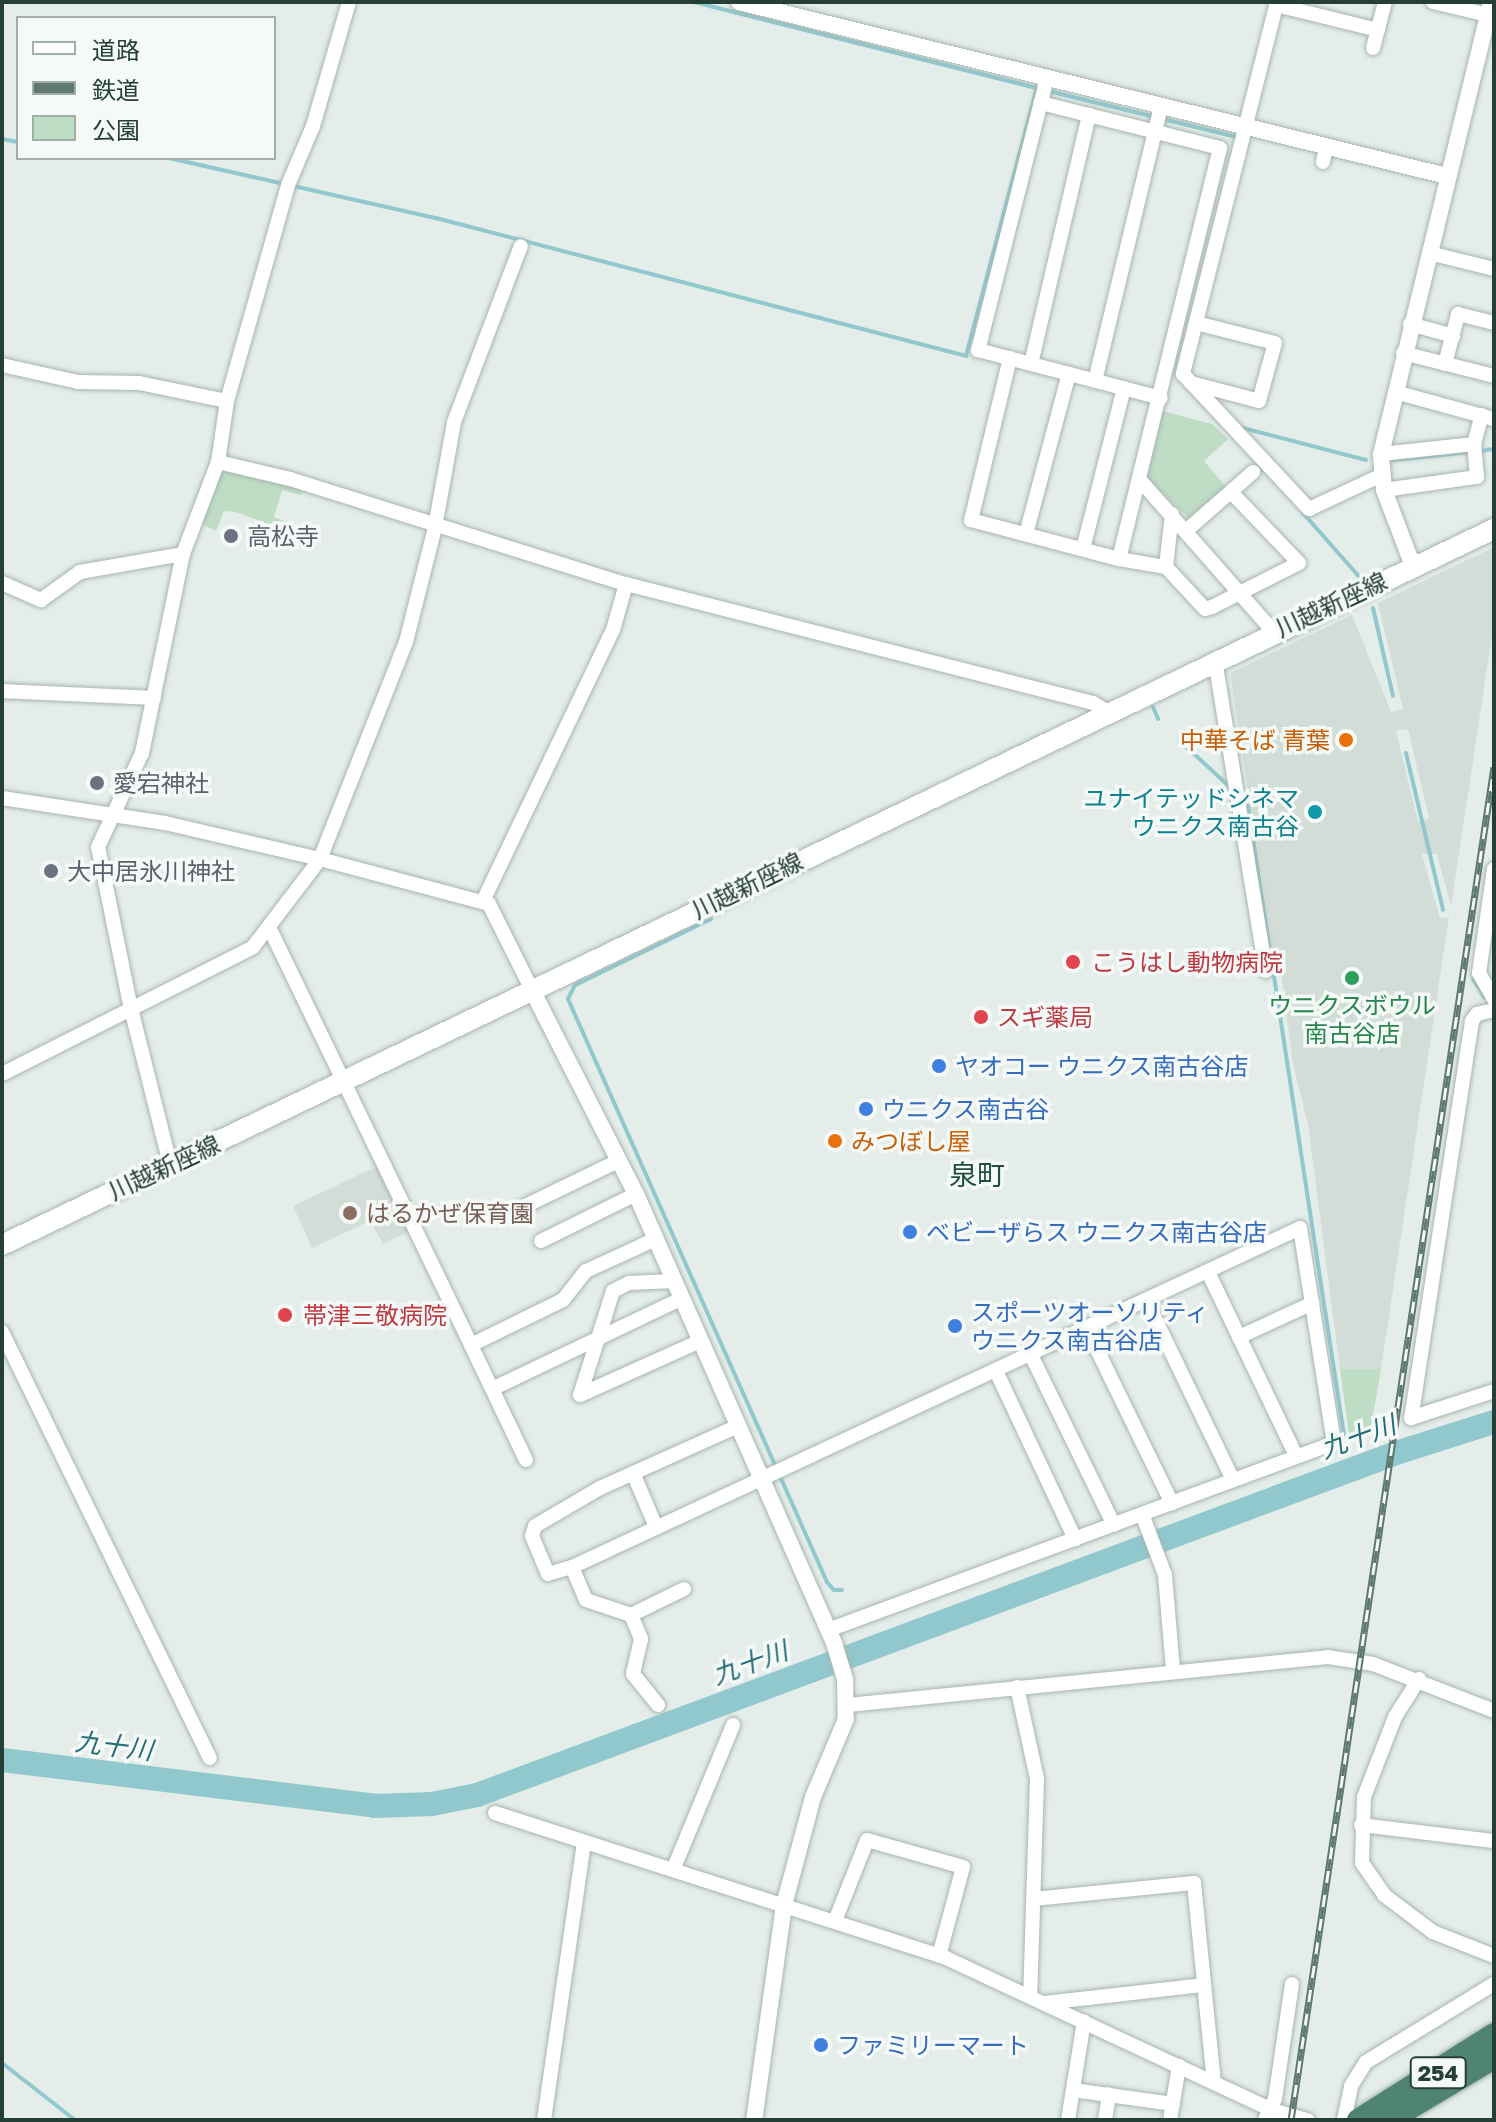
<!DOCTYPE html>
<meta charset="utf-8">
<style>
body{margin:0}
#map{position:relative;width:1496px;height:2122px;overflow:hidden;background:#e4ede9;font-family:"Golos Text","Noto Sans JP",sans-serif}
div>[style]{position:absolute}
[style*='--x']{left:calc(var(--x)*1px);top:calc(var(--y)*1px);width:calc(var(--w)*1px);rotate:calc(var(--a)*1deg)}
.built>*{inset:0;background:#d3ddd8}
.green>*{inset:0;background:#bfdcc5}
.stream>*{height:4px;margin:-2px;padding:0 2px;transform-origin:2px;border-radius:2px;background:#90c8ce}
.river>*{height:24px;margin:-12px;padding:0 12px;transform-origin:12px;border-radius:12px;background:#90c8ce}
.roads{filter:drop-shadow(0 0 2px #a7b5b0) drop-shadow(0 0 2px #a7b5b0)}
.minor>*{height:14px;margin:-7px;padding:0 7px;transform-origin:7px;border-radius:7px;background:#fff}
.tertiary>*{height:16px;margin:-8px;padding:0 8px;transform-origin:8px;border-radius:8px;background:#fff}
.secondary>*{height:20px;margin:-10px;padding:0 10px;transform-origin:10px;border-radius:10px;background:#fff}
.trunk>*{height:22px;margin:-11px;padding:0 11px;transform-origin:11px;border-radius:11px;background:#4f8474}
.rail>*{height:7px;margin-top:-3.5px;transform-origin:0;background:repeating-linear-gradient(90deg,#f5f9f7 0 12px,#5f7971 0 24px);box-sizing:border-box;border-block:2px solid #5f7971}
.dots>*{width:22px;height:22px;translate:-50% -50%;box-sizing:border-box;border:4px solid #f5f9f7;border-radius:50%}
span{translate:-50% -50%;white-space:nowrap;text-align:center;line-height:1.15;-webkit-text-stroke:7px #f5f9f7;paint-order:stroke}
.shield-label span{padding:2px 6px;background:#f5f9f7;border:2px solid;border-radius:6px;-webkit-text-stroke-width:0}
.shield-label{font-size:22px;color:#253e36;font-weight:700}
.worship-label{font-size:24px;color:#5b616d}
.left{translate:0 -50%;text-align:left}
.street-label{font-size:24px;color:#253e36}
.food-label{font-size:24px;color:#c56008}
.right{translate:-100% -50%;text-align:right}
.culture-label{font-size:24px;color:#0d838f}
.health-label{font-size:24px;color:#be3a42}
.leisure-label{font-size:24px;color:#27864d}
.shop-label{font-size:24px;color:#366cbe}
.education-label{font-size:24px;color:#785e54}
.water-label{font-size:26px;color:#226d76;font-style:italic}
.quarter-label{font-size:28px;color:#224f41}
.frame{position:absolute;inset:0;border:4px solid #253e36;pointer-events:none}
.legend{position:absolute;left:16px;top:16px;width:260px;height:144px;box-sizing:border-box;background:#f5f9f7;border:2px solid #a2aeaa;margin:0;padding:10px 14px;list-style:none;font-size:24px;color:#253e36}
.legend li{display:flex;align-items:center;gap:16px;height:40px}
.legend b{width:40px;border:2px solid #a2aeaa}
</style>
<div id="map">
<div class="built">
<div style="clip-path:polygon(evenodd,1494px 547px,1494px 622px,1451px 906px,1437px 854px,1422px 854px,1440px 918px,1449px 917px,1381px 1369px,1340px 1369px,1308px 1124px,1293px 1064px,1281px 972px,1271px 971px,1269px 959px,1274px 958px,1230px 673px,1352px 615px,1391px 712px,1403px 709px,1378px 603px,1494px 547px,1408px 729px,1429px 818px,1418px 822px,1396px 731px,1408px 729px)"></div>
<div style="clip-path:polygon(380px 1165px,408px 1232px,383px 1244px,370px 1221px,312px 1248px,293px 1206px)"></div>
</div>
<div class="green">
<div style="clip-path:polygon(1162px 411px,1212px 424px,1228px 439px,1204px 461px,1227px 488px,1192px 521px,1147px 479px)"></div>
<div style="clip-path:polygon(221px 470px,303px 489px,301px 495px,282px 490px,274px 517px,303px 528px,299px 536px,236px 512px,224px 511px,216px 531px,200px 523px)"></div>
<div style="clip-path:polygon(1340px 1369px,1381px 1369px,1371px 1427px,1349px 1434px)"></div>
</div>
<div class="stream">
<div style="--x:694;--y:2;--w:353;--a:14.1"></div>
<div style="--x:1048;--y:91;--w:194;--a:13.7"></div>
<div style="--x:2;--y:139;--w:16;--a:11"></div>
<div style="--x:169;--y:158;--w:274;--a:12.7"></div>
<div style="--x:436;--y:218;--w:548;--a:14.59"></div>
<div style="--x:966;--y:356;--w:277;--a:-75.2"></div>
<div style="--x:1243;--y:428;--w:127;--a:14.6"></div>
<div style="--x:1480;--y:451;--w:14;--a:-8"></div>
<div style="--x:1394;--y:460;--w:77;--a:-5.9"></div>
<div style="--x:1303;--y:513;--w:89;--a:48.6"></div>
<div style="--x:1373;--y:608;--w:90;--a:77.2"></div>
<div style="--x:1153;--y:707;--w:13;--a:67"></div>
<div style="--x:1180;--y:741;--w:69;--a:42.7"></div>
<div style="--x:1406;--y:753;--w:161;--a:76.7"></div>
<div style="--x:1248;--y:806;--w:636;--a:81.32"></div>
<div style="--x:711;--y:919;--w:151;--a:154.1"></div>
<div style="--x:575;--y:985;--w:16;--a:117"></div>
<div style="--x:568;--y:999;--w:638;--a:66.05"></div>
<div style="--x:827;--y:1582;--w:11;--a:49"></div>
<div style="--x:834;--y:1590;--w:8;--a:0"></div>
<div style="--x:1473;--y:979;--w:22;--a:58"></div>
<div style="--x:2;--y:2063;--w:93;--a:38"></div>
</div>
<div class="river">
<div style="--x:2;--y:1760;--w:375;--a:7"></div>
<div style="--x:374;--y:1806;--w:58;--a:-2"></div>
<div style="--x:432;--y:1804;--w:46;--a:-11.3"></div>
<div style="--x:477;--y:1795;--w:981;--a:-20.41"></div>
<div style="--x:1396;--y:1453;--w:103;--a:-17.6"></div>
</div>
<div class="roads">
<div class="minor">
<div style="--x:1277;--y:2;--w:384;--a:104.2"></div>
<div style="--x:1183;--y:374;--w:185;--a:47"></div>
<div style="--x:1309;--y:509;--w:81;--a:-25"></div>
<div style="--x:1433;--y:2;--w:57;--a:13.3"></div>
<div style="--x:1276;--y:5;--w:105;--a:13.8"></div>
<div style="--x:1373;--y:48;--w:48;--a:-75.4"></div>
<div style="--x:1047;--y:78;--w:281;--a:104.2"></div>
<div style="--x:978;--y:350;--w:189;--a:14.7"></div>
<div style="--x:1323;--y:162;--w:15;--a:-79"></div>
<div style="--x:1429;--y:253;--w:67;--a:13.8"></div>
<div style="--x:1410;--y:324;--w:45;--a:15.6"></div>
<div style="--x:1403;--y:353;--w:94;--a:14.2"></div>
<div style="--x:1010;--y:358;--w:167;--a:103.5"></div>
<div style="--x:971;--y:520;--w:153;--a:14.8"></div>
<div style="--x:1119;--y:559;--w:423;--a:-76.2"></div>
<div style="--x:1220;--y:148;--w:185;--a:-165.9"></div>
<div style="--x:1031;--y:364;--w:256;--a:-76.9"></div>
<div style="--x:1445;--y:364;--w:52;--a:-75.4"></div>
<div style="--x:1458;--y:314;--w:37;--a:14"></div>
<div style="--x:2;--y:365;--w:78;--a:12.6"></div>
<div style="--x:78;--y:382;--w:61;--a:0.9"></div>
<div style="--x:139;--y:383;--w:90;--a:11.6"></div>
<div style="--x:1095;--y:381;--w:282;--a:-76.5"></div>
<div style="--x:1191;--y:383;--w:70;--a:14.8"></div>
<div style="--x:1259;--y:401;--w:60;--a:-74.6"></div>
<div style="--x:1275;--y:343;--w:81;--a:-165.8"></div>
<div style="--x:1395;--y:392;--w:103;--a:15.3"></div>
<div style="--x:1381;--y:454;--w:94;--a:-6.1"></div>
<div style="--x:218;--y:462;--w:74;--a:13.3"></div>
<div style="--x:290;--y:479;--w:352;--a:17.4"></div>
<div style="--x:1139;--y:479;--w:204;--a:48.6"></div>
<div style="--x:1384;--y:490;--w:94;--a:-8"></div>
<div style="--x:1477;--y:477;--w:33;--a:-95"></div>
<div style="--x:1474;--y:444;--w:30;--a:-75"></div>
<div style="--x:1172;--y:514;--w:53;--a:96.5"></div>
<div style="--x:1166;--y:567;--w:57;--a:47.1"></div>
<div style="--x:1205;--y:609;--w:7;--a:-16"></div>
<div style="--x:1212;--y:607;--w:97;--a:-26.8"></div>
<div style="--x:1299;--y:563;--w:98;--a:-133.8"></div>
<div style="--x:1187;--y:530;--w:88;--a:-41.3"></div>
<div style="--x:1026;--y:534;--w:166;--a:-75"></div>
<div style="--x:1083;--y:549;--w:166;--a:-75.7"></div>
<div style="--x:1119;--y:559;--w:48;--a:9.7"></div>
<div style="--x:2;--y:583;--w:43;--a:23.6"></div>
<div style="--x:41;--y:600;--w:48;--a:-35.7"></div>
<div style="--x:80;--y:572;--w:105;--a:-9.9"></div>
<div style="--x:1215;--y:660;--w:315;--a:80.7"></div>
<div style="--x:2;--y:691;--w:152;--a:2.6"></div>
<div style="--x:2;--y:798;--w:165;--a:8.7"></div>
<div style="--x:165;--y:823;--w:159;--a:13.1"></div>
<div style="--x:320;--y:859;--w:233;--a:-68.4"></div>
<div style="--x:406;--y:642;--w:119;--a:-75.8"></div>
<div style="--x:435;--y:527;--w:107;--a:-79.7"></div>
<div style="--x:454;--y:422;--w:188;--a:-69.2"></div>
<div style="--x:1494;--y:869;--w:105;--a:98.2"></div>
<div style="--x:1479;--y:973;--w:30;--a:60"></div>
<div style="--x:483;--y:901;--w:301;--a:-64.4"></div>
<div style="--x:613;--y:630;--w:48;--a:-74.2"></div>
<div style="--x:626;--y:584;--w:482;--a:14.3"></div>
<div style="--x:1093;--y:703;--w:17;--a:31"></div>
<div style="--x:269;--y:927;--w:464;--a:64.2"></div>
<div style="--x:1494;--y:1010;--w:17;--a:167"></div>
<div style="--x:1477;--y:1014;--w:9;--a:126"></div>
<div style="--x:1472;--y:1021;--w:402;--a:98.7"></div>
<div style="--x:1411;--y:1418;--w:87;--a:-18"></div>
<div style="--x:2;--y:1074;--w:281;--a:-26.8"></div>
<div style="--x:253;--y:947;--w:111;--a:-52.7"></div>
<div style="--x:320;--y:859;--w:175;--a:14.9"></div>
<div style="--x:489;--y:904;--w:96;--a:63.4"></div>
<div style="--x:170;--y:1164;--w:160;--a:-104.1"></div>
<div style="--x:131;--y:1009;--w:165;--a:-101.5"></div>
<div style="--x:98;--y:847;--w:104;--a:-64.9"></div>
<div style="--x:142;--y:753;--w:203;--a:-78.4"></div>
<div style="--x:183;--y:554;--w:98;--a:-69.2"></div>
<div style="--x:218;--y:462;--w:62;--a:-81.6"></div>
<div style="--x:227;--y:401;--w:224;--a:-74.2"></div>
<div style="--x:288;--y:185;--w:64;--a:-67"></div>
<div style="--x:313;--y:126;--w:129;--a:-73.8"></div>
<div style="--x:523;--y:1207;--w:103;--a:-25.8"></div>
<div style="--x:541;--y:1241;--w:106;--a:-26.3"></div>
<div style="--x:1208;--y:1272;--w:204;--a:64.4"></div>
<div style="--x:1146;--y:1300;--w:200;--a:64.2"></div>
<div style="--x:1087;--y:1329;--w:194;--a:64"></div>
<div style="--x:2;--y:1332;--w:474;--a:64"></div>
<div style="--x:1239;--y:1337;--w:81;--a:-24.7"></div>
<div style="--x:1031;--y:1355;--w:189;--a:64"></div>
<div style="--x:996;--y:1371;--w:186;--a:64.8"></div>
<div style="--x:494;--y:1388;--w:209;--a:-25.5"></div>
<div style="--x:580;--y:1395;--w:109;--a:-72.4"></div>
<div style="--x:613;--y:1291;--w:18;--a:-27"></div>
<div style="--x:629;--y:1283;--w:46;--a:-2.5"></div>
<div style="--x:580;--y:1395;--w:132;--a:-24.2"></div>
<div style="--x:526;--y:1460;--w:127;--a:-115.6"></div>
<div style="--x:471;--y:1345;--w:102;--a:-26.1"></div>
<div style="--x:563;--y:1300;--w:37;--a:-52"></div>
<div style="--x:586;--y:1271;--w:77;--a:-24.6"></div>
<div style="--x:633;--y:1473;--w:59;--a:66.9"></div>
<div style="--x:1142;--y:1514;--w:65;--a:69.3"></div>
<div style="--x:1165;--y:1575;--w:96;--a:85.2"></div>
<div style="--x:572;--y:1567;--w:25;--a:164"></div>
<div style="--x:548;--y:1574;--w:41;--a:-112.8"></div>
<div style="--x:532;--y:1536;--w:10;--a:-73"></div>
<div style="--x:535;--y:1526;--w:75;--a:-30.3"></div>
<div style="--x:600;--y:1488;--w:151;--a:-24.2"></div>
<div style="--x:684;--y:1589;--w:59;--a:153.9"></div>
<div style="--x:631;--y:1615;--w:47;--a:-161.6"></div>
<div style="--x:586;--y:1600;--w:36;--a:-113"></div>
<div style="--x:572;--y:1567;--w:803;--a:-24.97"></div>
<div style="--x:1300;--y:1228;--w:218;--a:81"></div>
<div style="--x:1334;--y:1443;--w:539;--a:159.72"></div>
<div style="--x:631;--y:1615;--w:26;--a:67"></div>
<div style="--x:641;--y:1639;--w:36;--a:103"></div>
<div style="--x:633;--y:1674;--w:40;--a:51"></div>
<div style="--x:1419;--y:1679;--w:45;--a:122.3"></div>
<div style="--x:1395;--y:1717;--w:86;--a:111.2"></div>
<div style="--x:1364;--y:1797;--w:66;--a:91.7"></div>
<div style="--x:1362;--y:1863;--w:39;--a:55"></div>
<div style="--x:1384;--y:1895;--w:61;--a:37.1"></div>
<div style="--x:1433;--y:1932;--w:66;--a:21.5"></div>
<div style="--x:1017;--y:1687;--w:94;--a:77.7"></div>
<div style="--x:1037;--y:1779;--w:217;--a:91.8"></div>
<div style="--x:848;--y:1705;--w:482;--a:-5.7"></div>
<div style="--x:1328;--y:1657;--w:46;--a:8.8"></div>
<div style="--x:1373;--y:1664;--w:130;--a:21.2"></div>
<div style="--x:495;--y:1813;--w:474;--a:17.8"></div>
<div style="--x:946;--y:1958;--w:360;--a:25"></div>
<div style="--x:1272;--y:2110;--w:37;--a:16"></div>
<div style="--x:1361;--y:1825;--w:134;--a:6.9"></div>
<div style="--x:673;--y:1870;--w:157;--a:-67.5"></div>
<div style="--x:1033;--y:1899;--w:162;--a:-5.7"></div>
<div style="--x:1194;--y:1883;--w:201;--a:84.3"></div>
<div style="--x:835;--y:1921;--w:87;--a:-68.4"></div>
<div style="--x:867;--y:1840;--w:100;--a:15.7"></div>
<div style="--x:963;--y:1867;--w:92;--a:105.1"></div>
<div style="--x:1045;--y:2003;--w:160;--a:-6.5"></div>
<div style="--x:1073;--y:2090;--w:101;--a:8"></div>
<div style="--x:544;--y:2120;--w:281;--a:-81.8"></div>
<div style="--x:1068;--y:2120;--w:100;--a:-80.8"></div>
<div style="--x:1105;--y:2120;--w:26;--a:-81"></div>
<div style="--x:1170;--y:2120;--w:55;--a:-80.5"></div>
<div style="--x:1265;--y:2120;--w:23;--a:-65"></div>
<div style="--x:1275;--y:2099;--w:116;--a:-81.6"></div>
<div style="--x:1344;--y:2120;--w:35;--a:-78"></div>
<div style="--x:1351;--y:2086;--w:28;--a:-58"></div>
<div style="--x:1366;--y:2062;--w:150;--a:-31.4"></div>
</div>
<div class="tertiary">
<div style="--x:739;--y:2;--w:729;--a:13.81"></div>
<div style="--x:1413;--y:566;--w:81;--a:-110.9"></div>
<div style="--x:1384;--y:490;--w:36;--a:-95"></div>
<div style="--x:1381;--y:454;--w:465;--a:-76.3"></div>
<div style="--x:532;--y:990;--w:229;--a:63"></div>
<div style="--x:636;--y:1194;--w:491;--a:66.2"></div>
<div style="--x:834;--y:1643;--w:39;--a:73"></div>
<div style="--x:845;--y:1680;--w:39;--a:89"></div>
<div style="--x:846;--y:1719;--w:85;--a:112.9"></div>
<div style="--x:813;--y:1797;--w:112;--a:105"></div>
<div style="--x:784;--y:1905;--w:217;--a:97.9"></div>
</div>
<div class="secondary">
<div style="--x:2;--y:1245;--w:1655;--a:-25.64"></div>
</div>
<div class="trunk">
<div style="--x:1358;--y:2120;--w:161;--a:-32.3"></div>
<div style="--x:1390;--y:2120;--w:121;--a:-30.8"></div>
</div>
</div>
<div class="rail">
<div style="--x:1291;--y:2120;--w:1368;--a:-81.47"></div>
</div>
<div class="dots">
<div style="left:231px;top:536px;background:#6b7280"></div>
<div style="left:1346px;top:740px;background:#e8710a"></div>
<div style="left:97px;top:783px;background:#6b7280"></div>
<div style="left:1315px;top:812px;background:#0f9aa8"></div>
<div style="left:51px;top:871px;background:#6b7280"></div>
<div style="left:1073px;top:962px;background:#e0444e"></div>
<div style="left:1352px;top:978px;background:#2e9e5b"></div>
<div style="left:981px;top:1017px;background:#e0444e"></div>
<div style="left:939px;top:1066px;background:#3f7fe0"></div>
<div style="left:866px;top:1109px;background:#3f7fe0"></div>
<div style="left:835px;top:1141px;background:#e8710a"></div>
<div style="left:350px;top:1213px;background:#8d6e63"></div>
<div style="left:910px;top:1232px;background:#3f7fe0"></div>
<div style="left:285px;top:1315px;background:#e0444e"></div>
<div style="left:955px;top:1326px;background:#3f7fe0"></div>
<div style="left:821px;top:2045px;background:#3f7fe0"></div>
</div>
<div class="shield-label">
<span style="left:1438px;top:2073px">254</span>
</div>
<div class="worship-label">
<span class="left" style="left:247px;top:536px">高松寺</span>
<span class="left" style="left:113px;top:783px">愛宕神社</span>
<span class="left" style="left:67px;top:871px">大中居氷川神社</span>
</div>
<div class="street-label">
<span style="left:1331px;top:604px;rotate:-25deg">川越新座線</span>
<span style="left:747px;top:885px;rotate:-26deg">川越新座線</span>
<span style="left:164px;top:1167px;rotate:-25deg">川越新座線</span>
</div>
<div class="food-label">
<span class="right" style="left:1330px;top:740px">中華そば 青葉</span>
<span class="left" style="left:851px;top:1141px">みつぼし屋</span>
</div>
<div class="culture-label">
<span class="right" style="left:1299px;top:812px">ユナイテッドシネマ<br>ウニクス南古谷</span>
</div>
<div class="health-label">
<span class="left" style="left:1091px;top:962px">こうはし動物病院</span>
<span class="left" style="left:997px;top:1017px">スギ薬局</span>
<span class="left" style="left:303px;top:1315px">帯津三敬病院</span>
</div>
<div class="leisure-label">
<span style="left:1352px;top:1019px">ウニクスボウル<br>南古谷店</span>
</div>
<div class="shop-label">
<span class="left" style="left:955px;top:1066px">ヤオコー ウニクス南古谷店</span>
<span class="left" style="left:882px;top:1109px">ウニクス南古谷</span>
<span class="left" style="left:926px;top:1232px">ベビーザらス ウニクス南古谷店</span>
<span class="left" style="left:971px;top:1326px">スポーツオーソリティ<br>ウニクス南古谷店</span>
<span class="left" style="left:837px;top:2045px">ファミリーマート</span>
</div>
<div class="education-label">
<span class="left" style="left:366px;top:1213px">はるかぜ保育園</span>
</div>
<div class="water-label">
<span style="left:1358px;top:1437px;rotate:-20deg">九十川</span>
<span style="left:750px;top:1663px;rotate:-20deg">九十川</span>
<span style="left:114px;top:1746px;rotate:7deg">九十川</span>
</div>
<div class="quarter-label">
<span style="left:977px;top:1175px">泉町</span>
</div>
<div class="frame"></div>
<ul class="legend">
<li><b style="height:10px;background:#fff"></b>道路</li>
<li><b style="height:10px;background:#5f7971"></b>鉄道</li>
<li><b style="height:22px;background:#bfdcc5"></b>公園</li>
</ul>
</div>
